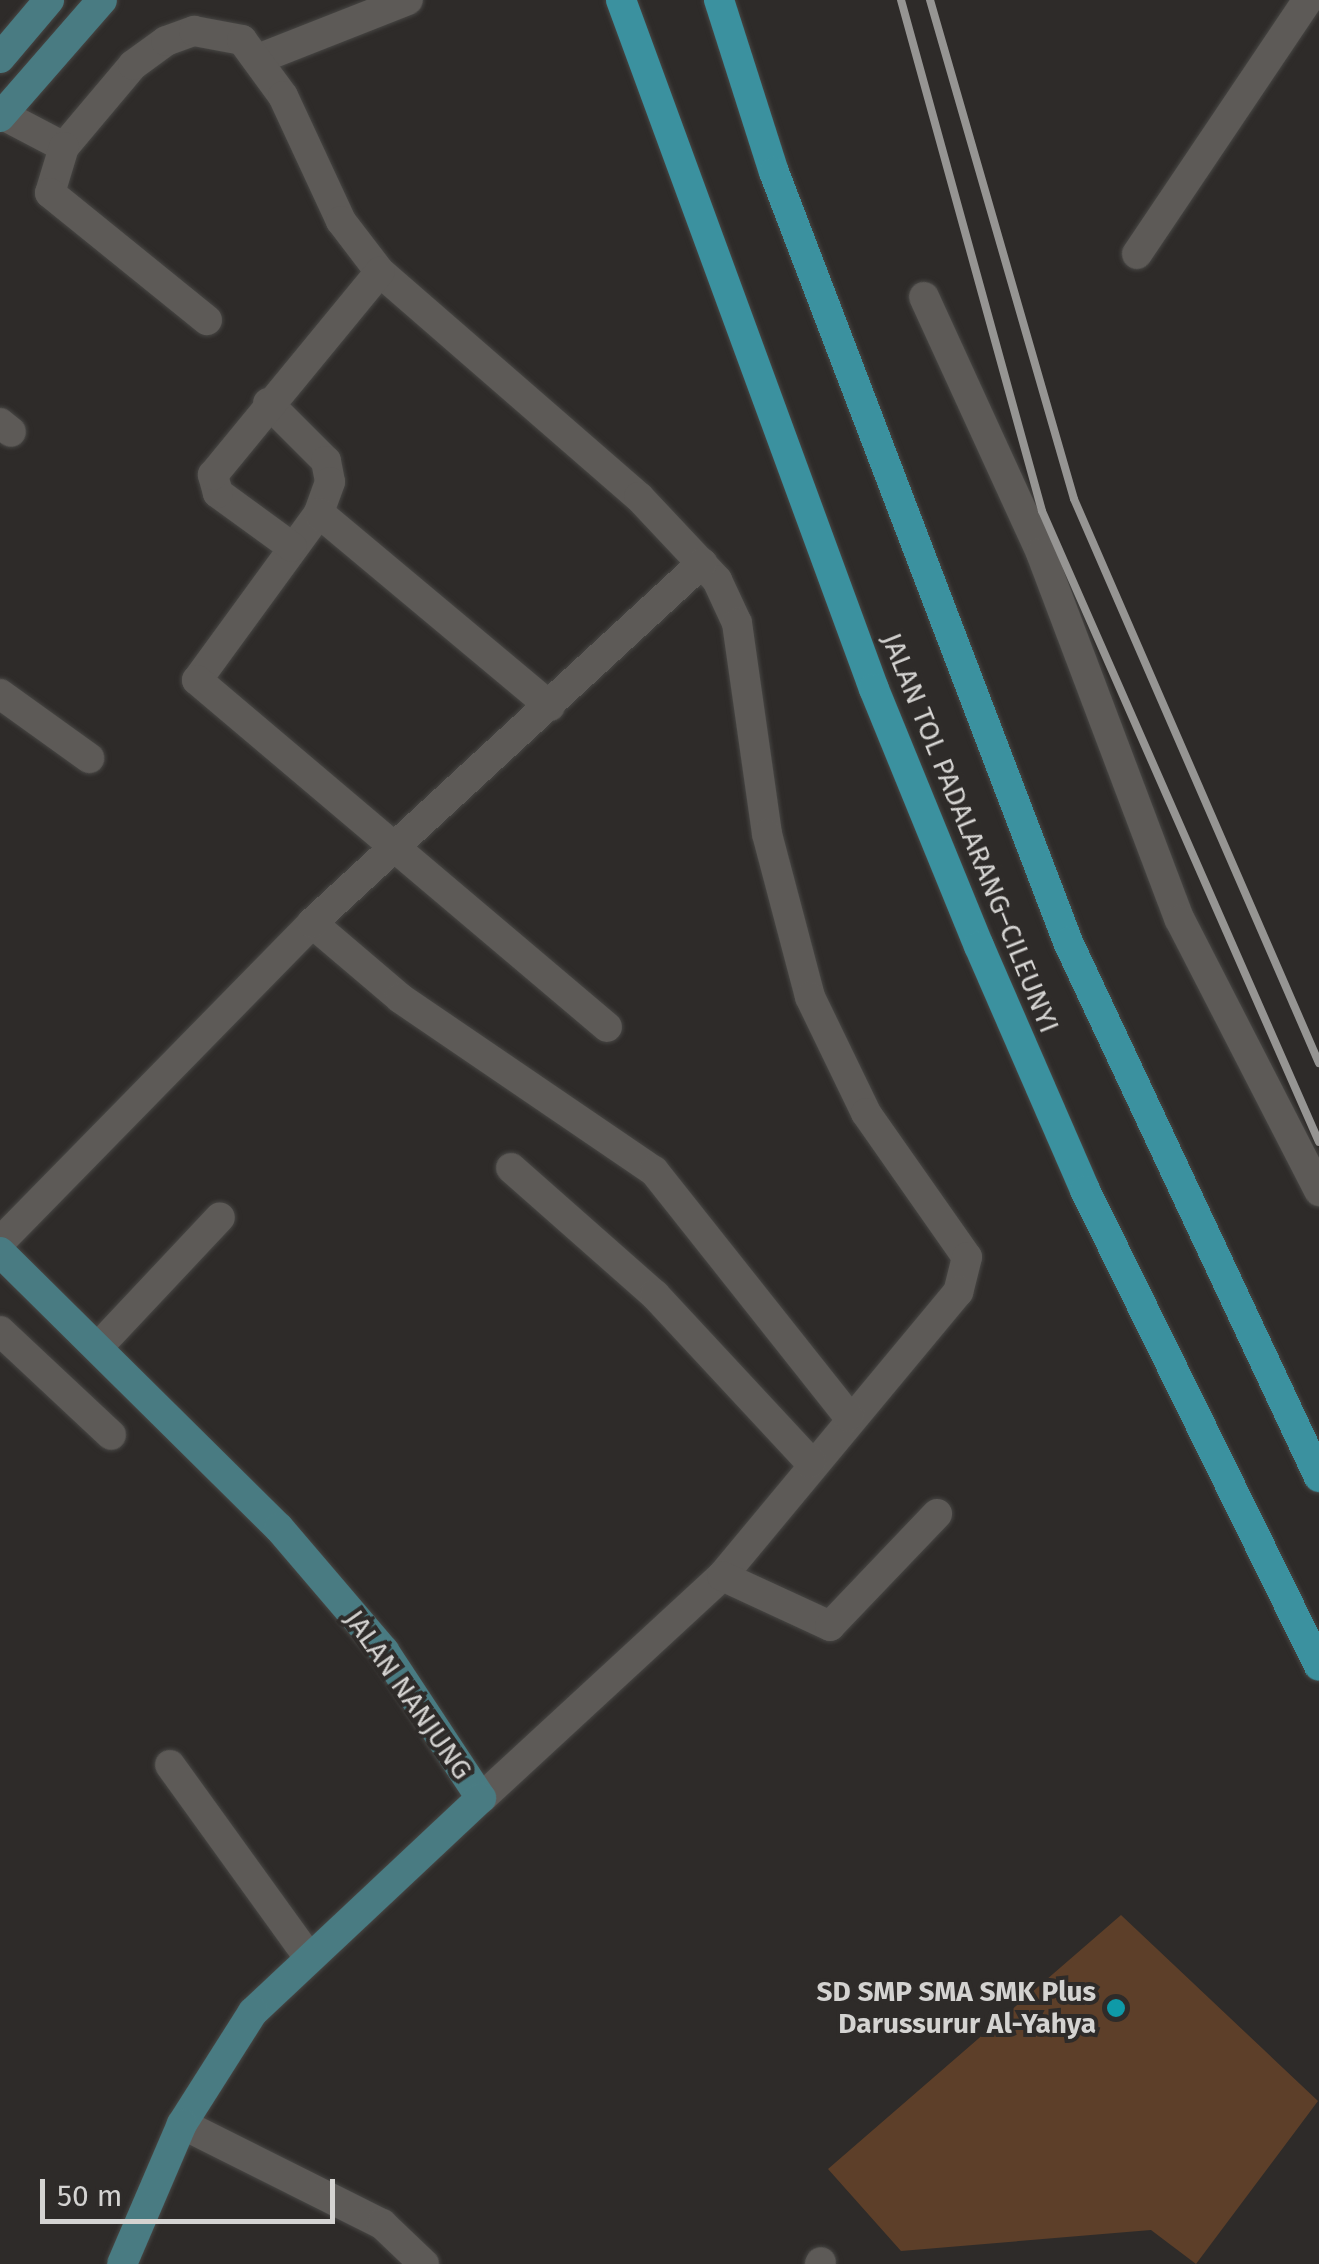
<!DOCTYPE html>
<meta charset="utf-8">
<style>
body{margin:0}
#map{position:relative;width:1319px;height:2264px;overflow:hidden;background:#2e2b29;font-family:"Fira Sans",sans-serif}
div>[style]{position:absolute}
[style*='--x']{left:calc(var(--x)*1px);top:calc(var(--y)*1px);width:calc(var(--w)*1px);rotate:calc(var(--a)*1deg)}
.building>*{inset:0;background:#5d3f29}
.roads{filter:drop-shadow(0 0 2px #474644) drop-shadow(0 0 2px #474644)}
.minor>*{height:30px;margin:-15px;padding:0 15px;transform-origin:15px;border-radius:15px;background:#5d5a57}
.major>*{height:30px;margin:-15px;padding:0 15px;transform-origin:15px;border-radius:15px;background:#497b82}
.highway>*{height:30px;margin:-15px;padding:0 15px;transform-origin:15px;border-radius:15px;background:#3b919f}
.rail>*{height:8px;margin:-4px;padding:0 4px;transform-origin:4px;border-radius:4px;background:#969593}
.dots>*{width:28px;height:28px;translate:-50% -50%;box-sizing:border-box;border:5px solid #2e2b29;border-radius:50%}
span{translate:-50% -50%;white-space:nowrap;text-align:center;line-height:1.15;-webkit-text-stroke:8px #2e2b29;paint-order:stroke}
.street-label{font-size:28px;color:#d4d3d1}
.poi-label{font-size:28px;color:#d4d3d1;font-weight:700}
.right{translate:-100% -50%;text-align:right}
.scale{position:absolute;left:40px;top:2179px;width:295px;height:45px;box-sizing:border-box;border:5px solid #d4d3d1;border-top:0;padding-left:12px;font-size:30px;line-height:35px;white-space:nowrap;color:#d4d3d1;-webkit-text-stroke:8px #2e2b29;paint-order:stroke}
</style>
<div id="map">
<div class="building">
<div style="clip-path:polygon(1121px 1915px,1318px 2101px,1196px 2264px,1151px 2230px,901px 2251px,828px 2169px)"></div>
</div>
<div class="roads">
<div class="minor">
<div style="--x:258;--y:59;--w:161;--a:-21.5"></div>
<div style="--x:3;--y:115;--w:69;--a:27.7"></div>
<div style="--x:64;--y:147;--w:107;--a:-49.9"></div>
<div style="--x:133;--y:65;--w:41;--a:-36"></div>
<div style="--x:166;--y:41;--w:30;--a:-20"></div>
<div style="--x:194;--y:31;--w:49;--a:10.6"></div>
<div style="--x:242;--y:40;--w:69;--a:53.8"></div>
<div style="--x:283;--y:96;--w:138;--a:65.1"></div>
<div style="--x:341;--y:221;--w:64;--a:52.6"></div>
<div style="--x:380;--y:272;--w:343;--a:41"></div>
<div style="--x:639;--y:497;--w:114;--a:46.8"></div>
<div style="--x:717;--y:580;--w:47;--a:65.1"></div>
<div style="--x:737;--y:623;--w:213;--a:81.9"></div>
<div style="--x:767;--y:834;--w:169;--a:75.2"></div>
<div style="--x:810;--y:997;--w:129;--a:64.2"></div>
<div style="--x:866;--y:1113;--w:176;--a:55"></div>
<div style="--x:967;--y:1257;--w:36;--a:104"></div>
<div style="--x:958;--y:1292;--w:369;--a:129.7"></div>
<div style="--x:722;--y:1576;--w:328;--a:137.3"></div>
<div style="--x:64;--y:147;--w:48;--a:106.9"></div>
<div style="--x:50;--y:193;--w:202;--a:39"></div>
<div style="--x:1137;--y:254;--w:306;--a:-56.1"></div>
<div style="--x:924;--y:297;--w:281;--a:65.4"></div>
<div style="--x:1041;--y:553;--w:392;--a:69.3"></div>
<div style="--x:1180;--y:920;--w:305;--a:62.8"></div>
<div style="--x:268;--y:403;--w:82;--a:45"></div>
<div style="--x:326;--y:461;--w:21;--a:79"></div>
<div style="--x:330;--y:482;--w:33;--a:110"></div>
<div style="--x:319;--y:513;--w:207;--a:126.1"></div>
<div style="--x:197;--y:680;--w:537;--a:40.24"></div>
<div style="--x:0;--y:423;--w:14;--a:39"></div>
<div style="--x:319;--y:513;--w:301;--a:39.9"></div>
<div style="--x:292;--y:547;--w:92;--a:-143.9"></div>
<div style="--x:218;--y:493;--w:19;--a:-106"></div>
<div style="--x:213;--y:475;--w:263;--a:-50.6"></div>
<div style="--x:0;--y:694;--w:110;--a:35.7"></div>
<div style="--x:312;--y:923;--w:116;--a:40.4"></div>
<div style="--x:400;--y:998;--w:307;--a:34.3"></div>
<div style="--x:654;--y:1171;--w:313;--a:51.6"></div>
<div style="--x:511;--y:1168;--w:192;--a:41.4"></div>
<div style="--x:655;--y:1295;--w:229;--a:47.1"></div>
<div style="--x:0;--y:1242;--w:446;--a:-45.6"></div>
<div style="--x:312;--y:923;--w:531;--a:-42.71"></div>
<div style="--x:0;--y:1331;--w:152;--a:43.1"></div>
<div style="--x:100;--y:1345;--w:175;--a:-46.8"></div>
<div style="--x:722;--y:1576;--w:119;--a:24.8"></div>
<div style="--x:830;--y:1626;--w:155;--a:-46.3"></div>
<div style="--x:170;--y:1765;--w:236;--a:54.2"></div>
<div style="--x:182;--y:2124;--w:224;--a:26.6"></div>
<div style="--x:382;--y:2224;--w:58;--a:43.6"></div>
<div style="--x:820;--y:2264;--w:2;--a:-63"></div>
</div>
<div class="major">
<div style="--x:0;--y:58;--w:76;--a:-49.8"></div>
<div style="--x:0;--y:117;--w:155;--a:-48.9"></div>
<div style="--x:0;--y:1252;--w:392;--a:44.7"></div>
<div style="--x:279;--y:1528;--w:162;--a:49.5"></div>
<div style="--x:384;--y:1651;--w:176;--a:56.6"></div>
<div style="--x:481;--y:1798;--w:313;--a:136.8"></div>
<div style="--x:253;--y:2012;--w:133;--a:122.4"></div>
<div style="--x:182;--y:2124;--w:152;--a:113.2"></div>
</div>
<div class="highway">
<div style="--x:621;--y:0;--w:734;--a:69.84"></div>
<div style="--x:874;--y:689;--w:278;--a:67.8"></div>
<div style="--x:979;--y:946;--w:266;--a:66.5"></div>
<div style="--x:1085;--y:1190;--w:530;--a:63.82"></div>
<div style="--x:719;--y:0;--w:181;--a:72.3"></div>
<div style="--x:774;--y:172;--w:824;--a:69.1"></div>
<div style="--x:1068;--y:942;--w:591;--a:64.87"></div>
</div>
</div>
<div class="rail">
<div style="--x:901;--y:0;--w:530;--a:74.57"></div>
<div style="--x:1042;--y:511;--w:689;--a:66.3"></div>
<div style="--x:930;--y:0;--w:519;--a:73.9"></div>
<div style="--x:1074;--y:499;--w:615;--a:66.52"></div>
</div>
<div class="dots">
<div style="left:1116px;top:2008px;background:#0f9aa8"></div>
</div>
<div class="street-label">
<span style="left:970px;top:833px;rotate:68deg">JALAN TOL PADALARANG–CILEUNYI</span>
<span style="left:408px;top:1695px;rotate:55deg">JALAN NANJUNG</span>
</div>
<div class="poi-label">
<span class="right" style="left:1096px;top:2008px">SD SMP SMA SMK Plus<br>Darussurur Al-Yahya</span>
</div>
<div class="scale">50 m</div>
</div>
